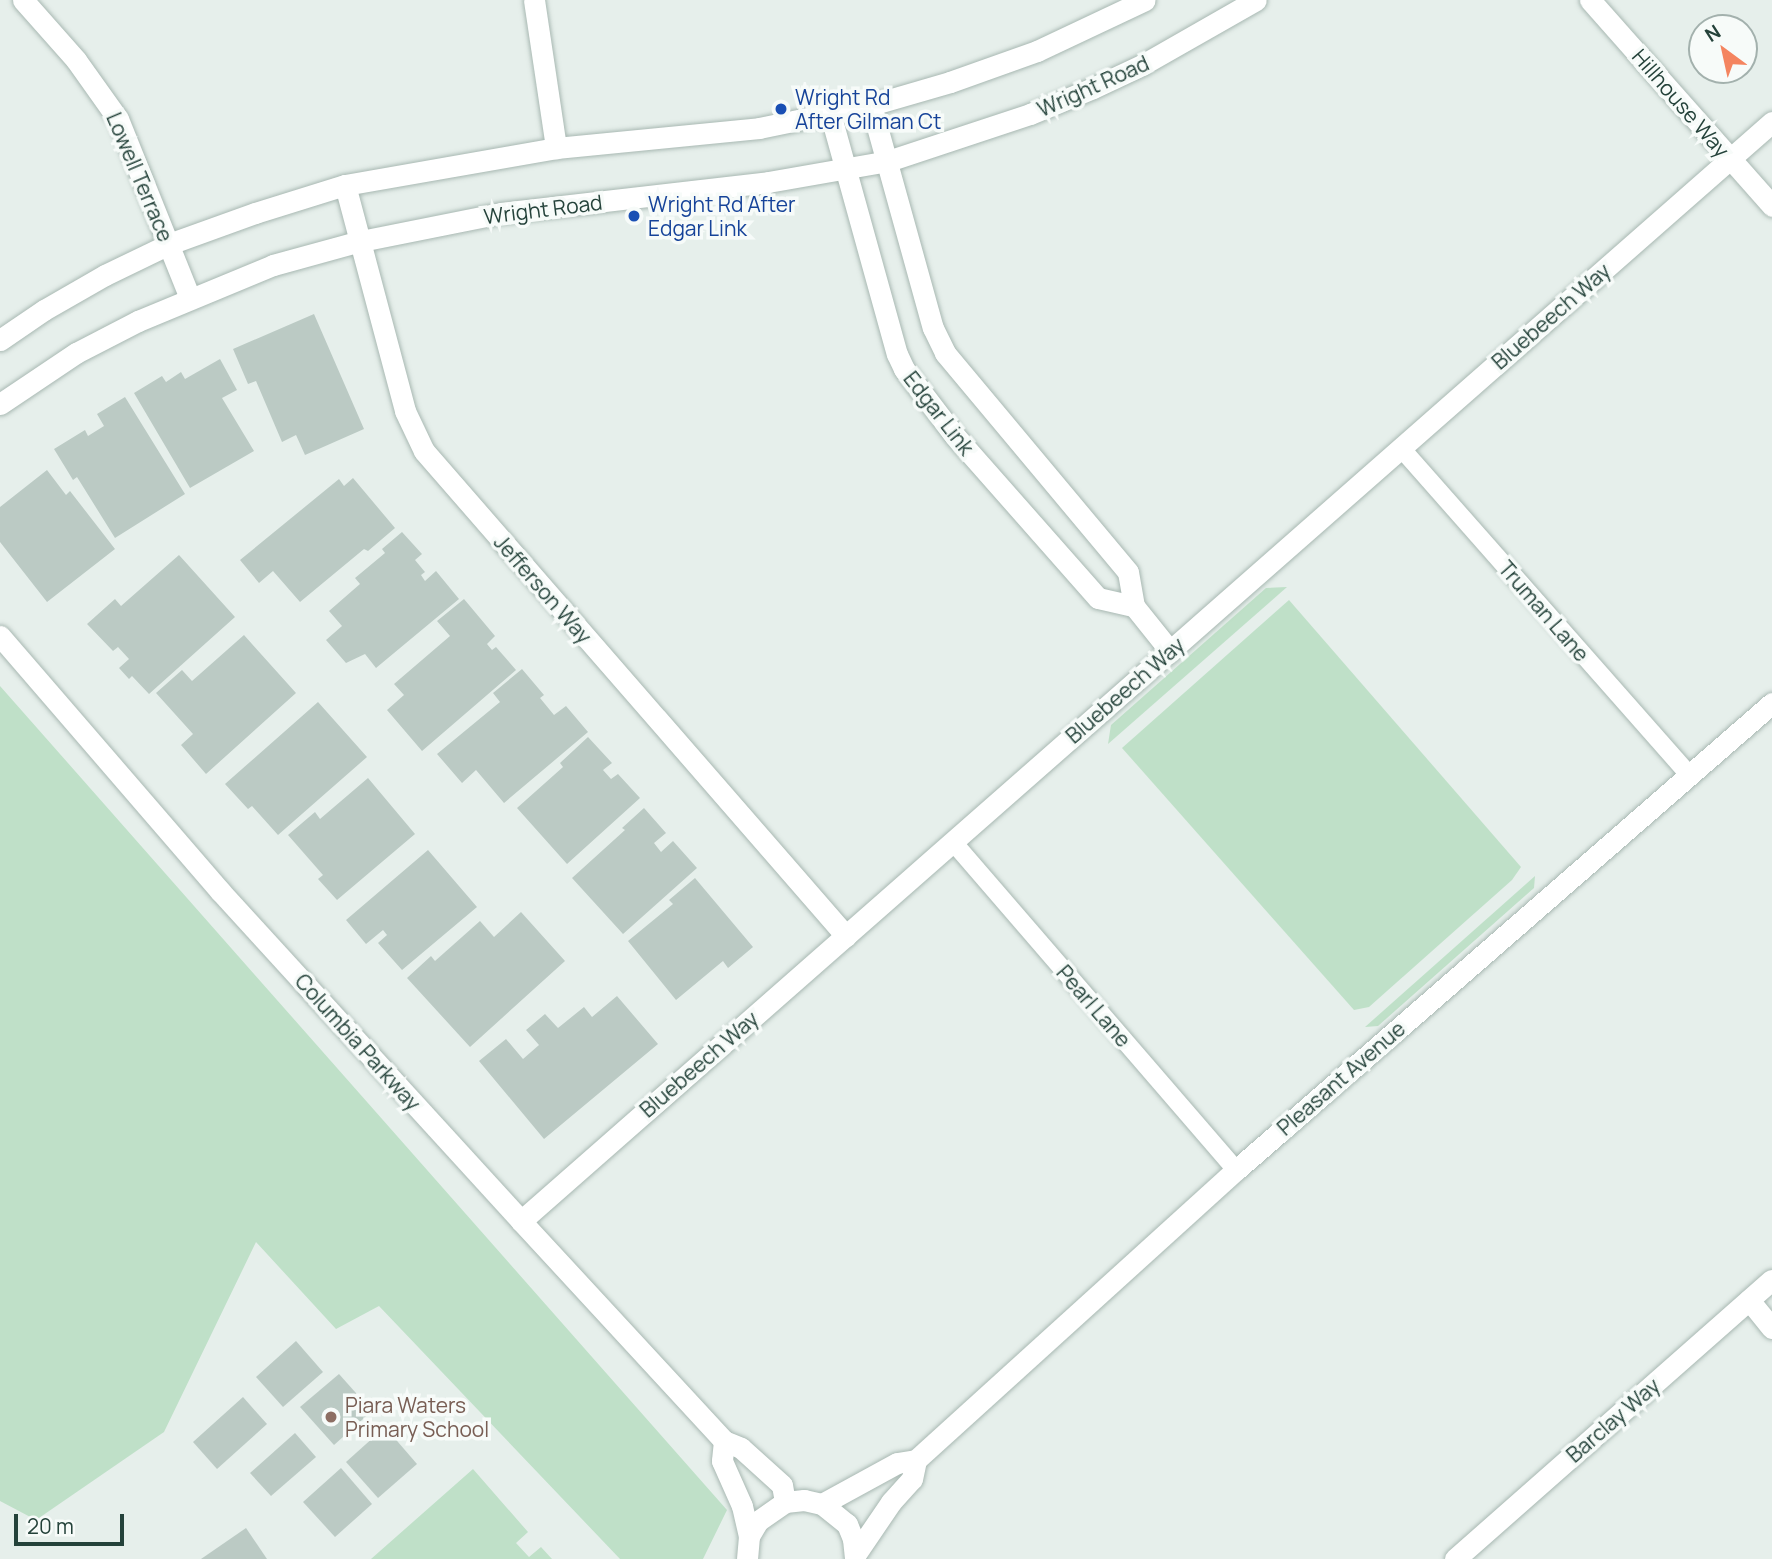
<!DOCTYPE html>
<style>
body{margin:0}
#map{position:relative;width:1772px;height:1559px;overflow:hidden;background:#e6efeb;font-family:Manrope,sans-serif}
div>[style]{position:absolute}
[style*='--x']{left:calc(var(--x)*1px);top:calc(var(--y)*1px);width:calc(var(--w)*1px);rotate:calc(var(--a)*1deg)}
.green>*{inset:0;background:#bfe0c8}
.building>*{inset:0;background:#bbcac4}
.roads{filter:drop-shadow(0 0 2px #a8b8b2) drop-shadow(0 0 2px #a8b8b2)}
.lane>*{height:18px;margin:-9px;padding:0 9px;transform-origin:9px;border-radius:9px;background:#fff}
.street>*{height:21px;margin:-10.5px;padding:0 10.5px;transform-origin:10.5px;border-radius:10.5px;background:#fff}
.secondary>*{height:21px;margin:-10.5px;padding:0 10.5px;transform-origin:10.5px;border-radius:10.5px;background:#fff}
.dots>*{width:19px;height:19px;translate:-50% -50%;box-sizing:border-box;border:4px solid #f7fbf9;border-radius:50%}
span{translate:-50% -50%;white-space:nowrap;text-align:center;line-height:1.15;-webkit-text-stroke:7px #f7fbf9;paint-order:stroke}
.street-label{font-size:21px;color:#24423a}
.transit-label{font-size:21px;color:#164399}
.left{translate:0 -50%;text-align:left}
.education-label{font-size:21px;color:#785e54}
.north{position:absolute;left:1688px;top:14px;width:70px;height:70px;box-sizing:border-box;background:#f7fbf9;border:2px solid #a3b1ad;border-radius:50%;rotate:327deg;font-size:19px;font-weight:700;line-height:28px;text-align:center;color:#24423a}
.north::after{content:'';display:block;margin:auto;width:24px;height:32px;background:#f4845f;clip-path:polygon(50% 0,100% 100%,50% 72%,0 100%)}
.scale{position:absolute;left:14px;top:1514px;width:110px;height:32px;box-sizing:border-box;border:4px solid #24423a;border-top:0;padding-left:9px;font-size:21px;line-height:24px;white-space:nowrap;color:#24423a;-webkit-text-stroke:5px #f7fbf9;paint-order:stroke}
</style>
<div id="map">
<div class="green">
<div style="clip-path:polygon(1287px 587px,1108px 744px,1111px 725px,1266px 588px)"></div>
<div style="clip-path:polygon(1289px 600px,1521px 867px,1512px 880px,1369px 1007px,1354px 1010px,1122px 748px)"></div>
<div style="clip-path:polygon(0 686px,727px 1510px,703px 1559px,620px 1559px,379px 1306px,336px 1329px,256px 1242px,164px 1432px,36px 1520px,0 1501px)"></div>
<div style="clip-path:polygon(1535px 876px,1534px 888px,1378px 1026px,1365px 1027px)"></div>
<div style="clip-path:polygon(473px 1469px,528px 1532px,516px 1543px,529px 1557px,541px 1547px,552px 1559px,371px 1559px)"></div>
</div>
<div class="building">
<div style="clip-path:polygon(314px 314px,364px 429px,305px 455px,296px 435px,282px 442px,256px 381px,248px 384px,233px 349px)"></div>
<div style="clip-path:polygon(220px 359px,237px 390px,222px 398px,254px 451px,190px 488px,134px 393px,162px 376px,166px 382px,181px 372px,185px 379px)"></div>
<div style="clip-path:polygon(125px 397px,185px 494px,115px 538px,77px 477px,73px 480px,54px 449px,85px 430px,88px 436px,104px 426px,97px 414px)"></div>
<div style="clip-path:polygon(47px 470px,66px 495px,70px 491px,115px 549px,47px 602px,0 542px,0 507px)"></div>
<div style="clip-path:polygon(353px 478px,395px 528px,368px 551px,364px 549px,300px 602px,273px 571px,259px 583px,240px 560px,339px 479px,344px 486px)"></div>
<div style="clip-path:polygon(402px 532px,422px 554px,415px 560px,425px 572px,421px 575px,425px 581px,436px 571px,459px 599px,376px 668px,365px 654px,346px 663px,326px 640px,342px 626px,329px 611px,360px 584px,355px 578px,385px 553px,382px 549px)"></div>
<div style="clip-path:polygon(179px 555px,235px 617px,149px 694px,132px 676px,129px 679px,119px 668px,129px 659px,118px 647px,113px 651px,87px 624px,115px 599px,121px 606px)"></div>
<div style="clip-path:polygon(464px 599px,495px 636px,487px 644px,492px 650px,496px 647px,516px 670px,422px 751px,387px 710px,404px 695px,394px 684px,450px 636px,437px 621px)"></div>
<div style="clip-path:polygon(244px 635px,296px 693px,206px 774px,181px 745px,193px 734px,156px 693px,182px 670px,192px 681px)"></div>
<div style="clip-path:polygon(522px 669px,544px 695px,540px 698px,554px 715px,566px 706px,588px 732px,504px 803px,476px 770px,462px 783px,437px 754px,500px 702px,493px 693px)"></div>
<div style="clip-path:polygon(318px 702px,367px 757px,278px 835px,252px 806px,248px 809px,225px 784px)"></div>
<div style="clip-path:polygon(588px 737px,612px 763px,603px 770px,611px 779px,618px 774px,640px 798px,567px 864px,517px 808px,563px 767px,560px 763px)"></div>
<div style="clip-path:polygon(368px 778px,415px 834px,337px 900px,318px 879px,323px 875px,288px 835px,315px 812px,320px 819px)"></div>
<div style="clip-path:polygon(644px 808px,666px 833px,654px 843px,661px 852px,673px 841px,697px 868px,623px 934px,572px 878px,625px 830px,622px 828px)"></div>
<div style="clip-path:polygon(428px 850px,477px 907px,402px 970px,378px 943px,387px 935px,383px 930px,366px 944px,346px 920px)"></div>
<div style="clip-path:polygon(695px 878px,753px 947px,728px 968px,723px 961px,676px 1000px,628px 941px,673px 904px,669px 900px)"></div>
<div style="clip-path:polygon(521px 912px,565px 961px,470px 1047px,407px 978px,431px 956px,435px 961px,480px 921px,494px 937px)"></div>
<div style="clip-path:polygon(617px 996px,658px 1044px,544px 1139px,479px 1061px,506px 1039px,523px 1059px,539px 1045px,526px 1030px,545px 1014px,558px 1028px,584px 1007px,592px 1017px)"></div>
<div style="clip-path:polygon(296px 1341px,323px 1372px,283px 1407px,256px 1377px)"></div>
<div style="clip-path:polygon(339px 1374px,372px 1411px,334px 1445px,300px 1407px)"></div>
<div style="clip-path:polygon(243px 1397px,267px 1424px,217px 1469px,193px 1442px)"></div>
<div style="clip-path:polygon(385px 1427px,417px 1464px,378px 1498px,346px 1462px)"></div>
<div style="clip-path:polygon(295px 1433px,316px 1457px,271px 1496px,250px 1473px)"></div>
<div style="clip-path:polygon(341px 1468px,372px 1504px,335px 1537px,303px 1502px)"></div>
<div style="clip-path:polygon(246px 1528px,267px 1559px,201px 1559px)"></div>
</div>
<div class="roads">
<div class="lane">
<div style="--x:1401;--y:448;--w:434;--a:48.6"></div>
<div style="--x:953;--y:842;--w:433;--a:49.2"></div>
</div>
<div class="street">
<div style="--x:23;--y:0;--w:80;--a:48.5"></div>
<div style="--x:76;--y:60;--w:72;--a:54.6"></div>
<div style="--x:118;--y:119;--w:193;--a:68.1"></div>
<div style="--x:534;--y:0;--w:150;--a:81.5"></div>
<div style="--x:1590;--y:0;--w:275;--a:48.5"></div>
<div style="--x:871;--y:105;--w:231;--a:74.5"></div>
<div style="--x:933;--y:328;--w:28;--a:64"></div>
<div style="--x:945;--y:353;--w:285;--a:50.1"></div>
<div style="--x:1128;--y:572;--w:35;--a:80"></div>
<div style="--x:1134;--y:606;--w:58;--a:51.3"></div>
<div style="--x:830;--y:113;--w:250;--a:74.5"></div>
<div style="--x:897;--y:354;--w:17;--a:65"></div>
<div style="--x:904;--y:369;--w:84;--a:52.7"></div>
<div style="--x:955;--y:436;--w:216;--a:48.6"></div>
<div style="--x:1098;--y:598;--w:37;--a:13"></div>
<div style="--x:345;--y:185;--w:234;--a:75.1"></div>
<div style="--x:405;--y:411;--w:44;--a:64.6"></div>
<div style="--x:424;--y:451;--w:643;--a:48.97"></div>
<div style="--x:521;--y:1221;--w:1665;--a:-41.3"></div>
<div style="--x:1749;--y:1300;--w:36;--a:51"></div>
<div style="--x:822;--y:1504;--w:85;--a:-28.7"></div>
<div style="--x:897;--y:1463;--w:19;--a:-9"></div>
<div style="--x:916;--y:1460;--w:432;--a:-42.2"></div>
<div style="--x:1236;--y:1170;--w:711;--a:-41.06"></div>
<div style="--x:855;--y:1555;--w:64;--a:-55.8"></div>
<div style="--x:891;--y:1502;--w:31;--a:-48"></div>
<div style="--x:912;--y:1479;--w:19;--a:-78"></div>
<div style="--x:1455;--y:1559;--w:422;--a:-41.4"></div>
</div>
<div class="secondary">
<div style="--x:0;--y:340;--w:53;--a:-34.3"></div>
<div style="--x:44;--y:310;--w:70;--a:-29.8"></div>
<div style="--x:105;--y:275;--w:71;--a:-25.8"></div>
<div style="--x:169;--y:244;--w:91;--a:-19.8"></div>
<div style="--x:255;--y:213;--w:94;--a:-17.3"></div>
<div style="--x:345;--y:185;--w:214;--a:-9.9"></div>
<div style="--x:556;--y:148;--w:204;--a:-5.6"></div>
<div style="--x:759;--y:128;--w:114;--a:-11.6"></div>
<div style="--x:871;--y:105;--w:82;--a:-16.2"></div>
<div style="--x:950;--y:82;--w:92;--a:-19.6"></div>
<div style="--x:1037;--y:51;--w:119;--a:-25.3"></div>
<div style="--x:0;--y:404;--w:92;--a:-33.9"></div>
<div style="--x:76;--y:353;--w:70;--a:-27.3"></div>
<div style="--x:138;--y:321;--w:146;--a:-22.5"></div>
<div style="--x:273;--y:265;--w:91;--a:-15.3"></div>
<div style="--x:361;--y:241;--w:143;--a:-11.3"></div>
<div style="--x:501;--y:213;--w:269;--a:-6.6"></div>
<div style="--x:768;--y:182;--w:122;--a:-9.9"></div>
<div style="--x:888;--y:161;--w:150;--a:-18.3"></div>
<div style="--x:1030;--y:114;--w:68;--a:-22.4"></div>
<div style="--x:1093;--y:88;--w:54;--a:-25.1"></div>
<div style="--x:1142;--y:65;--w:131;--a:-29.7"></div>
<div style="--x:0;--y:636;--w:337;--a:49.2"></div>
<div style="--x:220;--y:891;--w:447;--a:47.6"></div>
<div style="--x:521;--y:1221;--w:299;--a:47.3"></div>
<div style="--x:724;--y:1441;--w:18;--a:22"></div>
<div style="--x:741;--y:1448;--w:55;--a:42.1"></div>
<div style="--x:782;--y:1485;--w:17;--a:80"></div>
<div style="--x:724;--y:1441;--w:20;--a:96"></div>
<div style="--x:722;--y:1461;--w:49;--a:66"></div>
<div style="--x:742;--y:1506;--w:31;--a:77"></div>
<div style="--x:747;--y:1559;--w:23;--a:-85"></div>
<div style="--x:749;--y:1536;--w:17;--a:-59"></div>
<div style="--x:758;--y:1521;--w:33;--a:-35"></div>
<div style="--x:785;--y:1502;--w:19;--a:-6"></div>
<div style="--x:804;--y:1500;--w:18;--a:13"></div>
<div style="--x:822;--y:1504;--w:32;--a:39"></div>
<div style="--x:847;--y:1524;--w:16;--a:68"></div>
<div style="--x:853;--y:1539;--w:20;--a:84"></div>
</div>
</div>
<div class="dots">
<div style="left:781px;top:109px;background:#1a4fb4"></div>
<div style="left:634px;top:216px;background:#1a4fb4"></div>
<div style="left:331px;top:1417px;background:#8d6e63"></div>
</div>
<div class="street-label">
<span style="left:1093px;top:86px;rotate:-24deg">Wright Road</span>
<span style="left:1681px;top:103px;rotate:49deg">Hillhouse Way</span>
<span style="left:140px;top:177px;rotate:67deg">Lowell Terrace</span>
<span style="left:543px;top:209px;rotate:-7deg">Wright Road</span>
<span style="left:1551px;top:316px;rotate:-41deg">Bluebeech Way</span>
<span style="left:939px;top:413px;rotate:52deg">Edgar Link</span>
<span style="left:543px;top:589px;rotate:49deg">Jefferson Way</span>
<span style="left:1544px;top:611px;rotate:49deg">Truman Lane</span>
<span style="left:1125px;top:690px;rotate:-41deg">Bluebeech Way</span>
<span style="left:1094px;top:1006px;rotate:49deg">Pearl Lane</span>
<span style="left:358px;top:1042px;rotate:48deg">Columbia Parkway</span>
<span style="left:699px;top:1064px;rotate:-41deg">Bluebeech Way</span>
<span style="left:1341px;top:1078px;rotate:-41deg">Pleasant Avenue</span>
<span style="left:1613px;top:1420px;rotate:-41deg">Barclay Way</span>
</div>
<div class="transit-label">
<span class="left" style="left:795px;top:109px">Wright Rd<br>After Gilman Ct</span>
<span class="left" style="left:648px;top:216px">Wright Rd After<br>Edgar Link</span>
</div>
<div class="education-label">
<span class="left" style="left:345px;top:1417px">Piara Waters<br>Primary School</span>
</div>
<div class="north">N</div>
<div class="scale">20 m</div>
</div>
